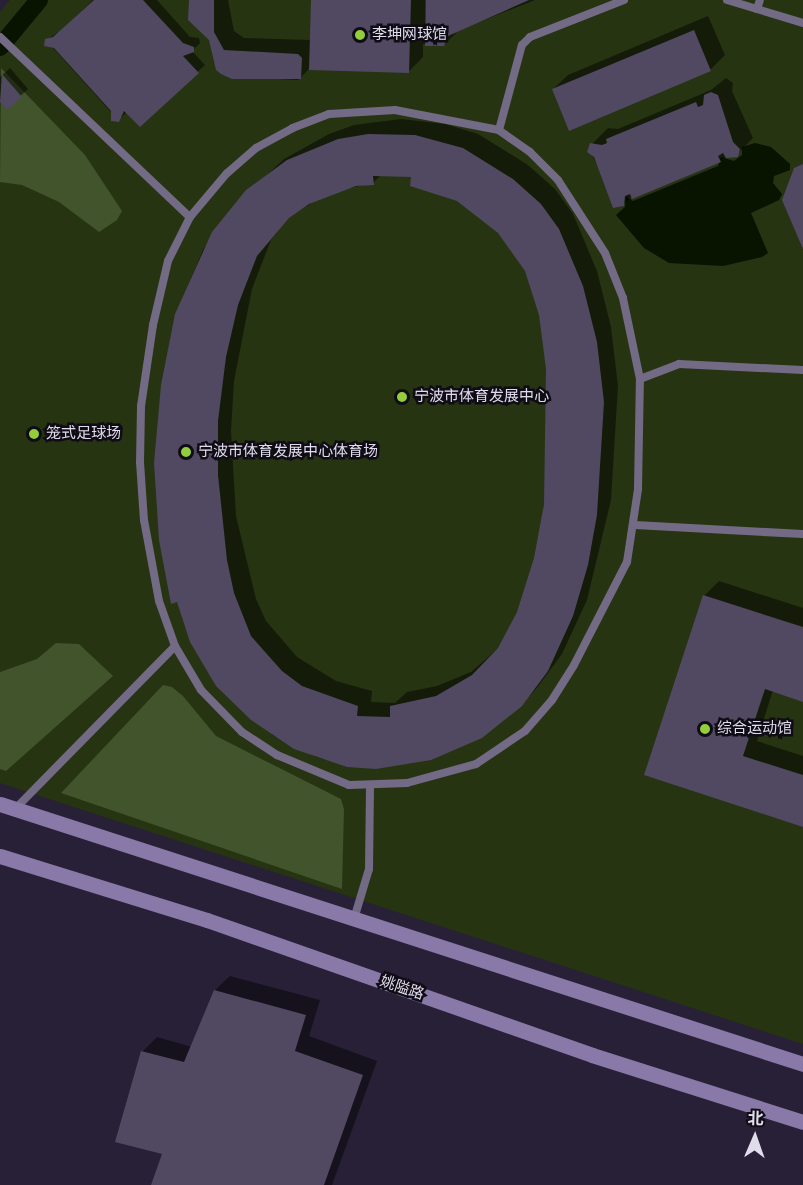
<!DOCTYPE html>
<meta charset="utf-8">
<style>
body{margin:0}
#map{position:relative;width:803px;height:1185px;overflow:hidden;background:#282037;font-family:"Roboto Serif","Noto Sans SC",serif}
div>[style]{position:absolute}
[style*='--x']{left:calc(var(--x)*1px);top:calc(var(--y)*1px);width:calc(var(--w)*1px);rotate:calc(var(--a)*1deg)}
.green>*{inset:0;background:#263412}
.forest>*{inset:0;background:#41542b}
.water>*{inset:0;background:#081300}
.shadow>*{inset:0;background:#0007}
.canal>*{height:18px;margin:-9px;padding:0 9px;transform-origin:9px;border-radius:9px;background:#081300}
.building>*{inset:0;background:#514862}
.lane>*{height:8px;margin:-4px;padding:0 4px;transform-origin:4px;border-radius:4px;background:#736a86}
.secondary>*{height:15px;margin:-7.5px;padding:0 7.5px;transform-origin:7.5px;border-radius:7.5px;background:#8979a8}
.dots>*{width:16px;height:16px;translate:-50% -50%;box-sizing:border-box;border:3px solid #0f0c16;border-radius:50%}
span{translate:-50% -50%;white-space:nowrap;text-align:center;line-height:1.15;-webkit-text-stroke:5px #0f0c16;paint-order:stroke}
.poi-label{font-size:15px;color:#e0dceb}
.left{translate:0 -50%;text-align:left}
.street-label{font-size:15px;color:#e0dceb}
.north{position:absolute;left:725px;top:1107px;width:60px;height:60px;-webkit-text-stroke:4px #0f0c16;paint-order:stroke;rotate:2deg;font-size:16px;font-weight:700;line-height:24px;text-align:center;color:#e0dceb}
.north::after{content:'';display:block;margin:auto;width:21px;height:27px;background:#e0dceb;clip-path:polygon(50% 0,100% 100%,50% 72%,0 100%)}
</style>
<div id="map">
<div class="green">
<div style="clip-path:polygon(10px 0,803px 0,803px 1044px,0 783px,0 12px)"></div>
</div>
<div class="forest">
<div style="clip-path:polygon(1px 68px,85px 155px,122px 211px,117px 220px,99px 232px,59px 202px,22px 185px,0 182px)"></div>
<div style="clip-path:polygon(56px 643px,79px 644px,113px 676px,6px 771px,0 769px,0 672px,37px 659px)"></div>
<div style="clip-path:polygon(163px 685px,172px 687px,183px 696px,216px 736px,341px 799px,344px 809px,342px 889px,61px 793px)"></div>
</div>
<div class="water">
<div style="clip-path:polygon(755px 143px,771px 147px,790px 164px,790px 170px,774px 176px,773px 183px,782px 194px,779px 200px,751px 213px,768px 253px,762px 257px,723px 266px,669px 263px,644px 248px,616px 215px,625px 207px,626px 196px,633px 201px,718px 166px,721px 157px,734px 161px,742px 155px,742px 147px)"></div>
</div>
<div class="shadow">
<div style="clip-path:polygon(93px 0,157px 0,190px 37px,199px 38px,200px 43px,192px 51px,205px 65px,140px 125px,127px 112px,118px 120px,46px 40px,62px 30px)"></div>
<div style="clip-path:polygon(190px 0,228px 0,234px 31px,244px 38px,311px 40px,313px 0,425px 0,426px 41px,428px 0,535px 0,459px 30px,444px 45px,423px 44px,423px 57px,408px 72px,309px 69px,298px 80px,232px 77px)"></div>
<div style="clip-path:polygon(708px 16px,725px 55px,710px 70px,553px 89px,568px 75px)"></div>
<div style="clip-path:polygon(10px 68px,28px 89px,7px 108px,0 100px,0 77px)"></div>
<div style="clip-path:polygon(726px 78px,733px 83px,732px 91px,753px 138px,739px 152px,632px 196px,623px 205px,613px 196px,589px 149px,593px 143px,608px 128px,618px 129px,711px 90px)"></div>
<div style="clip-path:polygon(evenodd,401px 119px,445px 124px,478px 134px,528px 165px,555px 189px,573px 214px,597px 271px,611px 327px,618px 386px,611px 500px,587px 600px,562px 654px,536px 689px,521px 705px,347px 765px,316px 757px,274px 736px,217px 685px,176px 314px,203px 250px,230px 210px,284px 159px,329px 134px,354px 125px,401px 119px,381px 175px,412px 176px,473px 209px,499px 232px,526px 271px,541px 314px,548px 369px,548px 476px,536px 559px,519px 613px,501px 646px,471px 672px,437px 686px,407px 692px,395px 703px,371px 702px,372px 691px,336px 681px,297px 657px,266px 621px,256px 599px,236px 516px,231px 431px,234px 381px,252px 289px,271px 240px,290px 216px,330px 192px,373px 183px,381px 175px)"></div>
<div style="clip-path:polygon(719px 581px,803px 608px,803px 700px,773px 690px,757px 741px,803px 756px,803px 825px,646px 774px,705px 595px)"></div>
<div style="clip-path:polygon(230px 976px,320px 1000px,309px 1036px,377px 1061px,332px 1185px,152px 1185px,163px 1153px,142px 1052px,157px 1037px,192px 1047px,215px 990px)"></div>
</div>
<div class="canal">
<div style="--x:0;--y:47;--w:61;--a:-50.3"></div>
</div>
<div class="building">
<div style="clip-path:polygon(94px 0,143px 0,183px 43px,194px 47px,194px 52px,183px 56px,199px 73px,140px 127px,124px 111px,119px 122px,111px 121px,111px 111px,54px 48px,44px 46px,45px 39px,53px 37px)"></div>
<div style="clip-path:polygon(189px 0,214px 0,214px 32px,224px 50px,298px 54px,302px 58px,301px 79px,232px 79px,221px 74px,216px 70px,209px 40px,188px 20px)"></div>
<div style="clip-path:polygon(311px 0,411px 0,409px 73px,309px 70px)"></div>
<div style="clip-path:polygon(426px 0,529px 0,448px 36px,444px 46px,425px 46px)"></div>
<div style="clip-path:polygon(694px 30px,711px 71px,569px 131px,552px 89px)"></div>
<div style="clip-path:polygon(2px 74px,22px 97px,7px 110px,0 102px)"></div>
<div style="clip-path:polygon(711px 92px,718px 95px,733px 142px,740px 149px,738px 157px,726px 158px,723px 153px,718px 156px,721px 162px,632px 199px,630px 194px,625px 196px,624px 206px,613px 208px,594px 157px,587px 152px,590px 143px,602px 145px,607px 143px,606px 139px,696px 102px,698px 107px,703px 105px,704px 95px)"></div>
<div style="clip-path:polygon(evenodd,368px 134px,415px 135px,463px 148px,513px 179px,541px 204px,559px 229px,583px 286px,597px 342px,604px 402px,597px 515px,588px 565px,573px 616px,548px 671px,522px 706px,482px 738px,431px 760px,376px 769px,347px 767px,294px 749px,251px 720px,216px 686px,190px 642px,177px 602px,171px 604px,159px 540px,154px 463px,161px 385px,175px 314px,212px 232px,246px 190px,287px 160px,338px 139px,368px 134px,373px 176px,411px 177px,410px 186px,457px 201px,498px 233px,525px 271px,539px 315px,546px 369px,544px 504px,534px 558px,517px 612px,498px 648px,472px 675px,436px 696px,390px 706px,390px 717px,357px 716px,358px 706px,302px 686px,282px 671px,251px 636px,234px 593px,227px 560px,218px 475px,218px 421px,226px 357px,238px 305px,257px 256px,289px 218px,309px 204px,356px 186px,374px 185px,373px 176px)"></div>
<div style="clip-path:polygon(803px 164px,803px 249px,782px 200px,794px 168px)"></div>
<div style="clip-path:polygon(703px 595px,803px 627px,803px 702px,765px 689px,743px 756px,803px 775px,803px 827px,644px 775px)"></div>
<div style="clip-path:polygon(214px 990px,306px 1015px,295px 1051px,363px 1075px,324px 1185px,151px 1185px,162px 1154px,115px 1142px,141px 1051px,184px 1062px)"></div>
</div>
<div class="lane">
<div style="--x:727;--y:0;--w:79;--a:16.8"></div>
<div style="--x:757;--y:9;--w:9;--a:-72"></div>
<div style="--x:0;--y:37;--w:262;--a:43.5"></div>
<div style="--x:190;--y:217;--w:49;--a:116.6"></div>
<div style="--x:168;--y:261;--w:66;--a:103.2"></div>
<div style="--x:153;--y:325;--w:82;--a:98.4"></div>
<div style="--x:141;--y:406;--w:56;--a:91"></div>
<div style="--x:140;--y:462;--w:58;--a:86.1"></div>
<div style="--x:144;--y:520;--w:82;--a:79.5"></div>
<div style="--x:159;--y:601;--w:48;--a:70.4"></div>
<div style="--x:175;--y:646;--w:51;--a:59.4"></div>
<div style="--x:201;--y:690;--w:59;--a:45.7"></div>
<div style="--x:242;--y:732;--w:42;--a:33.3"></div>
<div style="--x:277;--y:755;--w:78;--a:22.6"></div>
<div style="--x:349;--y:785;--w:58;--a:-2"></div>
<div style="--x:407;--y:783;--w:72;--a:-15.4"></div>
<div style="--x:476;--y:764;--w:59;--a:-34"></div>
<div style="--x:525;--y:731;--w:41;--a:-48.9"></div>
<div style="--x:552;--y:700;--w:41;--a:-57.8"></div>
<div style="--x:574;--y:665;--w:116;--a:-62.8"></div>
<div style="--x:627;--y:562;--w:74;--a:-81.4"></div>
<div style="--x:638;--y:489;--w:110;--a:-89"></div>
<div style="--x:640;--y:379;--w:83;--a:-101.9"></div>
<div style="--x:623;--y:298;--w:48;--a:-111.8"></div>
<div style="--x:605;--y:253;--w:87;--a:-122.8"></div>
<div style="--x:558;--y:180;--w:40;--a:-135"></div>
<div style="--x:530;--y:152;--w:38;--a:-145"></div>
<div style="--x:499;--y:130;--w:106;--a:-169.1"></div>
<div style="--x:395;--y:110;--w:66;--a:176.5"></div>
<div style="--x:329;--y:114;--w:39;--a:159"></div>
<div style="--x:293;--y:128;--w:42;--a:151.6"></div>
<div style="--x:256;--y:148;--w:38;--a:139"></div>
<div style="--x:227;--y:173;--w:57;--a:130.1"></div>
<div style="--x:499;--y:130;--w:88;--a:-74.9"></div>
<div style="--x:522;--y:45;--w:11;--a:-45"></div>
<div style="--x:530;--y:37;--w:101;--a:-21.5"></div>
<div style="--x:640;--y:379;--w:42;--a:-21"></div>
<div style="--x:679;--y:364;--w:124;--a:2.8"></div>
<div style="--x:635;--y:525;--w:168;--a:3.1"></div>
<div style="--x:15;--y:809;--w:228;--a:-45.5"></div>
<div style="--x:354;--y:919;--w:52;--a:-73.3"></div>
<div style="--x:369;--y:869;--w:83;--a:-89.3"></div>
</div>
<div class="secondary">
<div style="--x:0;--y:804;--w:844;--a:17.94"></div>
<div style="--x:0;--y:856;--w:217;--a:17.2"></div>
<div style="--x:207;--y:920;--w:408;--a:19.3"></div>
<div style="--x:592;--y:1055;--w:221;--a:17.6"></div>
</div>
<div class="dots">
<div style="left:360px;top:35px;background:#93cc3d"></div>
<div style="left:402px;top:397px;background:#93cc3d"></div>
<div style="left:34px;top:434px;background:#93cc3d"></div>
<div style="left:186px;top:452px;background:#93cc3d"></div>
<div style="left:705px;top:729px;background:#93cc3d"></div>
</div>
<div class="poi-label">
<span class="left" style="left:372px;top:35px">李坤网球馆</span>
<span class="left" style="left:414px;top:397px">宁波市体育发展中心</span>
<span class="left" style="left:46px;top:434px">笼式足球场</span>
<span class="left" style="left:198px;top:452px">宁波市体育发展中心体育场</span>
<span class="left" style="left:717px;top:729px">综合运动馆</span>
</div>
<div class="street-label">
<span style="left:402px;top:988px;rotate:19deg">姚隘路</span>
</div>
<div class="north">北</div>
</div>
